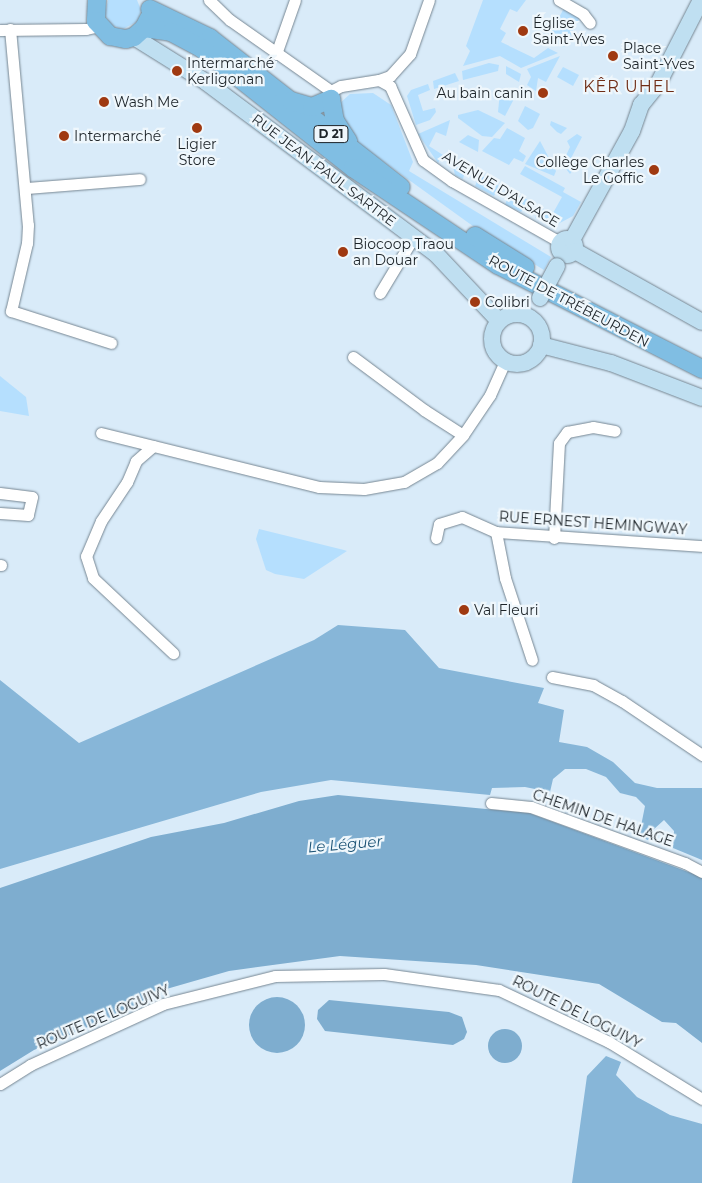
<!DOCTYPE html>
<meta charset="utf-8">
<style>
body{margin:0}
#map{position:relative;width:702px;height:1183px;overflow:hidden;background:#d9ebf9;font-family:Montserrat,sans-serif}
div>[style]{position:absolute}
[style*='--x']{left:calc(var(--x)*1px);top:calc(var(--y)*1px);width:calc(var(--w)*1px);rotate:calc(var(--a)*1deg)}
.green>*{inset:0;background:#b5dffe}
.forest>*{inset:0;background:#87b6d8}
.water>*{inset:0;background:#7eadcf}
.round{border-radius:50%}
.roads{filter:drop-shadow(0 0 1px #768692) drop-shadow(0 0 1px #768692)}
.street>*{height:11px;margin:-5.5px;padding:0 5.5px;transform-origin:5.5px;border-radius:5.5px;background:#fff}
.secondary>*{height:16px;margin:-8px;padding:0 8px;transform-origin:8px;border-radius:8px;background:#bfdff1}
.secondary>.ring{margin:-8px;padding:0;box-sizing:content-box;background:none;border:16px solid #bfdff1;border-radius:50%}
.primary>*{height:18px;margin:-9px;padding:0 9px;transform-origin:9px;border-radius:9px;background:#80bee3}
.bridges{filter:drop-shadow(0 0 1px #768692) drop-shadow(0 0 1px #768692)}
.secondary-bridge>*{height:16px;margin:-8px;padding:0 8px;transform-origin:8px;border-radius:8px;background:#bfdff1}
.dots>*{width:14px;height:14px;translate:-50% -50%;box-sizing:border-box;border:2px solid #eff7fc;border-radius:50%}
span{translate:-50% -50%;white-space:nowrap;text-align:center;line-height:1.15;-webkit-text-stroke:4.5px #eff7fc;paint-order:stroke}
.shield-label span{padding:1px 4px;background:#eff7fc;border:1px solid;border-radius:4px;-webkit-text-stroke-width:0}
.shield-label{font-size:12px;color:#1d2429;font-weight:700}
.poi-label{font-size:14px;color:#1d2429}
.left{translate:0 -50%;text-align:left}
.right{translate:-100% -50%;text-align:right}
.street-label{font-size:14px;color:#1d2429}
.water-label{font-size:15px;color:#1c5375;font-style:italic}
.quarter-label{font-size:16px;color:#6f2d16;letter-spacing:1px}
</style>
<div id="map">
<div class="green">
<div style="clip-path:polygon(108px 0,137px 0,141px 10px,138px 21px,123px 29px,111px 25px,105px 15px)"></div>
<div style="clip-path:polygon(483px 0,526px 0,517px 12px,510px 9px,500px 29px,506px 33px,501px 42px,534px 58px,548px 48px,558px 53px,521px 68px,500px 56px,463px 66px,470px 51px,466px 46px)"></div>
<div style="clip-path:polygon(564px 8px,580px 17px,564px 47px,548px 39px)"></div>
<div style="clip-path:polygon(560px 56px,546px 82px,538px 78px,536px 91px,527px 85px,531px 77px,527px 69px)"></div>
<div style="clip-path:polygon(489px 63px,499px 65px,498px 71px,463px 80px,462px 71px)"></div>
<div style="clip-path:polygon(506px 66px,521px 74px,519px 82px,506px 74px)"></div>
<div style="clip-path:polygon(563px 67px,579px 75px,573px 86px,557px 77px)"></div>
<div style="clip-path:polygon(455px 73px,459px 81px,434px 89px,433px 81px)"></div>
<div style="clip-path:polygon(428px 84px,430px 90px,418px 95px,423px 111px,435px 108px,436px 112px,430px 120px,416px 125px,407px 96px,411px 90px)"></div>
<div style="clip-path:polygon(500px 92px,514px 99px,505px 116px,498px 112px)"></div>
<div style="clip-path:polygon(373px 93px,391px 105px,413px 162px,409px 171px,551px 257px,544px 270px,477px 229px,355px 141px,342px 124px,338px 105px,350px 94px)"></div>
<div style="clip-path:polygon(525px 106px,540px 114px,533px 128px,528px 130px,518px 121px)"></div>
<div style="clip-path:polygon(478px 110px,505px 123px,492px 137px,482px 136px,458px 118px,458px 115px)"></div>
<div style="clip-path:polygon(450px 120px,446px 136px,436px 132px,429px 146px,443px 155px,438px 163px,418px 134px)"></div>
<div style="clip-path:polygon(551px 121px,567px 128px,561px 134px,557px 132px,550px 125px)"></div>
<div style="clip-path:polygon(507px 128px,525px 138px,519px 151px,526px 156px,523px 162px,514px 158px,509px 165px,482px 151px,494px 138px,500px 139px)"></div>
<div style="clip-path:polygon(577px 134px,582px 137px,567px 166px,573px 170px,570px 174px,562px 164px,570px 147px,567px 141px)"></div>
<div style="clip-path:polygon(468px 135px,479px 140px,478px 152px,459px 142px)"></div>
<div style="clip-path:polygon(540px 141px,556px 171px,554px 176px,525px 164px)"></div>
<div style="clip-path:polygon(451px 158px,466px 167px,463px 179px,455px 175px)"></div>
<div style="clip-path:polygon(525px 166px,565px 188px,563px 192px,581px 202px,573px 216px,556px 225px,535px 218px,541px 209px,553px 213px,562px 197px,520px 174px)"></div>
<div style="clip-path:polygon(480px 175px,499px 186px,494px 196px,475px 186px)"></div>
<div style="clip-path:polygon(510px 191px,528px 200px,521px 212px,505px 205px)"></div>
<div style="clip-path:polygon(0 376px,26px 397px,29px 416px,0 411px)"></div>
<div style="clip-path:polygon(259px 529px,344px 550px,347px 551px,304px 579px,275px 574px,266px 570px,256px 539px)"></div>
</div>
<div class="forest">
<div style="clip-path:polygon(338px 625px,405px 630px,439px 668px,544px 688px,538px 703px,564px 710px,559px 742px,587px 747px,613px 762px,635px 783px,657px 788px,702px 788px,702px 860px,673px 848px,674px 831px,664px 820px,653px 830px,648px 840px,639px 836px,645px 806px,636px 797px,620px 793px,606px 777px,586px 769px,565px 769px,553px 779px,550px 792px,525px 787px,492px 788px,490px 795px,331px 780px,261px 792px,0 869px,0 680px,79px 743px,314px 640px)"></div>
<div style="clip-path:polygon(606px 1056px,621px 1062px,616px 1075px,637px 1097px,670px 1115px,702px 1124px,702px 1183px,572px 1183px,587px 1076px)"></div>
</div>
<div class="water">
<div style="clip-path:polygon(338px 795px,529px 813px,702px 877px,702px 1043px,676px 1023px,662px 1022px,599px 984px,476px 965px,340px 956px,229px 971px,156px 992px,130px 1009px,34px 1050px,0 1071px,0 888px,151px 837px,224px 823px,299px 801px)"></div>
<div class="round" style="left:249px;top:997px;width:56px;height:56px"></div>
<div style="clip-path:polygon(329px 1000px,449px 1012px,462px 1017px,467px 1032px,464px 1039px,453px 1045px,325px 1031px,317px 1019px,318px 1010px)"></div>
<div class="round" style="left:488px;top:1029px;width:34px;height:34px"></div>
</div>
<div class="roads">
<div class="street">
<div style="--x:209;--y:0;--w:29;--a:44"></div>
<div style="--x:230;--y:20;--w:123;--a:35.1"></div>
<div style="--x:559;--y:0;--w:28;--a:30"></div>
<div style="--x:583;--y:14;--w:11;--a:52"></div>
<div style="--x:10;--y:29;--w:197;--a:84.8"></div>
<div style="--x:28;--y:225;--w:18;--a:93"></div>
<div style="--x:27;--y:243;--w:70;--a:103.2"></div>
<div style="--x:11;--y:311;--w:105;--a:17.7"></div>
<div style="--x:0;--y:30;--w:86;--a:-0.7"></div>
<div style="--x:86;--y:29;--w:13;--a:-13"></div>
<div style="--x:276;--y:54;--w:57;--a:-70.6"></div>
<div style="--x:379;--y:80;--w:12;--a:-20"></div>
<div style="--x:390;--y:76;--w:30;--a:-48"></div>
<div style="--x:410;--y:54;--w:57;--a:-70.6"></div>
<div style="--x:331;--y:91;--w:11;--a:-27"></div>
<div style="--x:341;--y:86;--w:38;--a:-9"></div>
<div style="--x:379;--y:80;--w:13;--a:29"></div>
<div style="--x:390;--y:86;--w:81;--a:66"></div>
<div style="--x:423;--y:160;--w:36;--a:36"></div>
<div style="--x:452;--y:181;--w:124;--a:29.5"></div>
<div style="--x:26;--y:188;--w:114;--a:-4.5"></div>
<div style="--x:380;--y:293;--w:64;--a:-59"></div>
<div style="--x:353;--y:357;--w:89;--a:36.7"></div>
<div style="--x:424;--y:410;--w:46;--a:32.7"></div>
<div style="--x:101;--y:433;--w:225;--a:13.9"></div>
<div style="--x:319;--y:487;--w:45;--a:2.5"></div>
<div style="--x:364;--y:489;--w:41;--a:-9.9"></div>
<div style="--x:404;--y:482;--w:38;--a:-30"></div>
<div style="--x:437;--y:463;--w:38;--a:-47"></div>
<div style="--x:463;--y:435;--w:48;--a:-56"></div>
<div style="--x:490;--y:395;--w:37;--a:-66"></div>
<div style="--x:153;--y:446;--w:23;--a:139"></div>
<div style="--x:136;--y:461;--w:23;--a:113"></div>
<div style="--x:127;--y:482;--w:47;--a:123.7"></div>
<div style="--x:101;--y:521;--w:38;--a:113"></div>
<div style="--x:86;--y:556;--w:23;--a:72"></div>
<div style="--x:93;--y:578;--w:110;--a:43.2"></div>
<div style="--x:0;--y:493;--w:32;--a:7"></div>
<div style="--x:32;--y:497;--w:18;--a:103"></div>
<div style="--x:28;--y:515;--w:28;--a:-176"></div>
<div style="--x:496;--y:532;--w:47;--a:78.9"></div>
<div style="--x:505;--y:578;--w:86;--a:71.8"></div>
<div style="--x:436;--y:538;--w:14;--a:-78"></div>
<div style="--x:439;--y:524;--w:24;--a:-17"></div>
<div style="--x:462;--y:517;--w:37;--a:24"></div>
<div style="--x:496;--y:532;--w:206;--a:3.9"></div>
<div style="--x:554;--y:538;--w:95;--a:-87"></div>
<div style="--x:559;--y:443;--w:14;--a:-54"></div>
<div style="--x:567;--y:432;--w:26;--a:-11"></div>
<div style="--x:593;--y:427;--w:22;--a:10"></div>
<div style="--x:0;--y:565;--w:1;--a:0"></div>
<div style="--x:552;--y:677;--w:42;--a:11"></div>
<div style="--x:593;--y:685;--w:33;--a:29"></div>
<div style="--x:622;--y:701;--w:97;--a:34"></div>
<div style="--x:491;--y:803;--w:40;--a:5.7"></div>
<div style="--x:531;--y:807;--w:164;--a:20"></div>
<div style="--x:685;--y:863;--w:19;--a:28"></div>
<div style="--x:0;--y:1084;--w:36;--a:-32"></div>
<div style="--x:30;--y:1065;--w:146;--a:-24.6"></div>
<div style="--x:163;--y:1004;--w:115;--a:-14"></div>
<div style="--x:275;--y:976;--w:109;--a:-1.1"></div>
<div style="--x:384;--y:974;--w:116;--a:7.9"></div>
<div style="--x:499;--y:990;--w:122;--a:25.3"></div>
<div style="--x:609;--y:1042;--w:109;--a:31.5"></div>
</div>
<div class="secondary">
<div style="--x:134;--y:37;--w:85;--a:32"></div>
<div style="--x:206;--y:82;--w:287;--a:36.8"></div>
<div style="--x:436;--y:254;--w:92;--a:46.8"></div>
<div class="ring" style="left:559px;top:239px;width:0;height:0"></div>
<div style="--x:572;--y:240;--w:124;--a:-61.2"></div>
<div style="--x:632;--y:131;--w:28;--a:-71"></div>
<div style="--x:641;--y:105;--w:27;--a:-51"></div>
<div style="--x:658;--y:84;--w:94;--a:-62.9"></div>
<div style="--x:575;--y:251;--w:145;--a:29.2"></div>
<div class="ring" style="left:492px;top:314px;width:34px;height:34px"></div>
<div style="--x:541;--y:345;--w:72;--a:14.4"></div>
<div style="--x:611;--y:363;--w:97;--a:21"></div>
</div>
<div class="primary">
<div style="--x:97;--y:0;--w:21;--a:93"></div>
<div style="--x:96;--y:21;--w:21;--a:47"></div>
<div style="--x:110;--y:36;--w:16;--a:11"></div>
<div style="--x:126;--y:39;--w:8;--a:-14"></div>
<div style="--x:134;--y:37;--w:13;--a:-42"></div>
<div style="--x:144;--y:28;--w:11;--a:-63"></div>
<div style="--x:150;--y:9;--w:67;--a:25.8"></div>
<div style="--x:210;--y:38;--w:242;--a:38"></div>
<div style="--x:144;--y:28;--w:27;--a:8"></div>
<div style="--x:171;--y:32;--w:34;--a:28"></div>
<div style="--x:201;--y:48;--w:194;--a:38.3"></div>
<div style="--x:353;--y:168;--w:174;--a:33.8"></div>
<div style="--x:498;--y:265;--w:229;--a:27"></div>
<div style="--x:291;--y:101;--w:22;--a:16"></div>
<div style="--x:312;--y:107;--w:21;--a:-23"></div>
<div style="--x:331;--y:99;--w:22;--a:80"></div>
<div style="--x:335;--y:121;--w:24;--a:57"></div>
<div style="--x:475;--y:236;--w:59;--a:31.8"></div>
</div>
</div>
<div class="bridges">
<div class="secondary-bridge">
<div style="--x:540;--y:298;--w:36;--a:-62"></div>
</div>
</div>
<div class="dots">
<div style="left:523px;top:31px;background:#9f3911"></div>
<div style="left:613px;top:56px;background:#9f3911"></div>
<div style="left:177px;top:71px;background:#9f3911"></div>
<div style="left:543px;top:93px;background:#9f3911"></div>
<div style="left:104px;top:102px;background:#9f3911"></div>
<div style="left:197px;top:128px;background:#9f3911"></div>
<div style="left:64px;top:136px;background:#9f3911"></div>
<div style="left:654px;top:170px;background:#9f3911"></div>
<div style="left:343px;top:252px;background:#9f3911"></div>
<div style="left:475px;top:302px;background:#9f3911"></div>
<div style="left:464px;top:610px;background:#9f3911"></div>
</div>
<div class="shield-label">
<span style="left:331px;top:134px">D 21</span>
</div>
<div class="poi-label">
<span class="left" style="left:533px;top:31px">Église<br>Saint-Yves</span>
<span class="left" style="left:623px;top:56px">Place<br>Saint-Yves</span>
<span class="left" style="left:187px;top:71px">Intermarché<br>Kerligonan</span>
<span class="right" style="left:533px;top:93px">Au bain canin</span>
<span class="left" style="left:114px;top:102px">Wash Me</span>
<span class="left" style="left:74px;top:136px">Intermarché</span>
<span style="left:197px;top:152px">Ligier<br>Store</span>
<span class="right" style="left:644px;top:170px">Collège Charles<br>Le Goffic</span>
<span class="left" style="left:353px;top:252px">Biocoop Traou<br>an Douar</span>
<span class="left" style="left:485px;top:302px">Colibri</span>
<span class="left" style="left:474px;top:610px">Val Fleuri</span>
</div>
<div class="street-label">
<span style="left:324px;top:170px;rotate:37deg">RUE JEAN-PAUL SARTRE</span>
<span style="left:501px;top:189px;rotate:31deg">AVENUE D'ALSACE</span>
<span style="left:569px;top:301px;rotate:28deg">ROUTE DE TRÉBEURDEN</span>
<span style="left:593px;top:523px;rotate:4deg">RUE ERNEST HEMINGWAY</span>
<span style="left:603px;top:818px;rotate:19deg">CHEMIN DE HALAGE</span>
<span style="left:577px;top:1012px;rotate:27deg">ROUTE DE LOGUIVY</span>
<span style="left:103px;top:1017px;rotate:-23deg">ROUTE DE LOGUIVY</span>
</div>
<div class="water-label">
<span style="left:345px;top:844px;rotate:-5deg">Le Léguer</span>
</div>
<div class="quarter-label">
<span style="left:629px;top:87px">KÊR UHEL</span>
</div>
</div>
